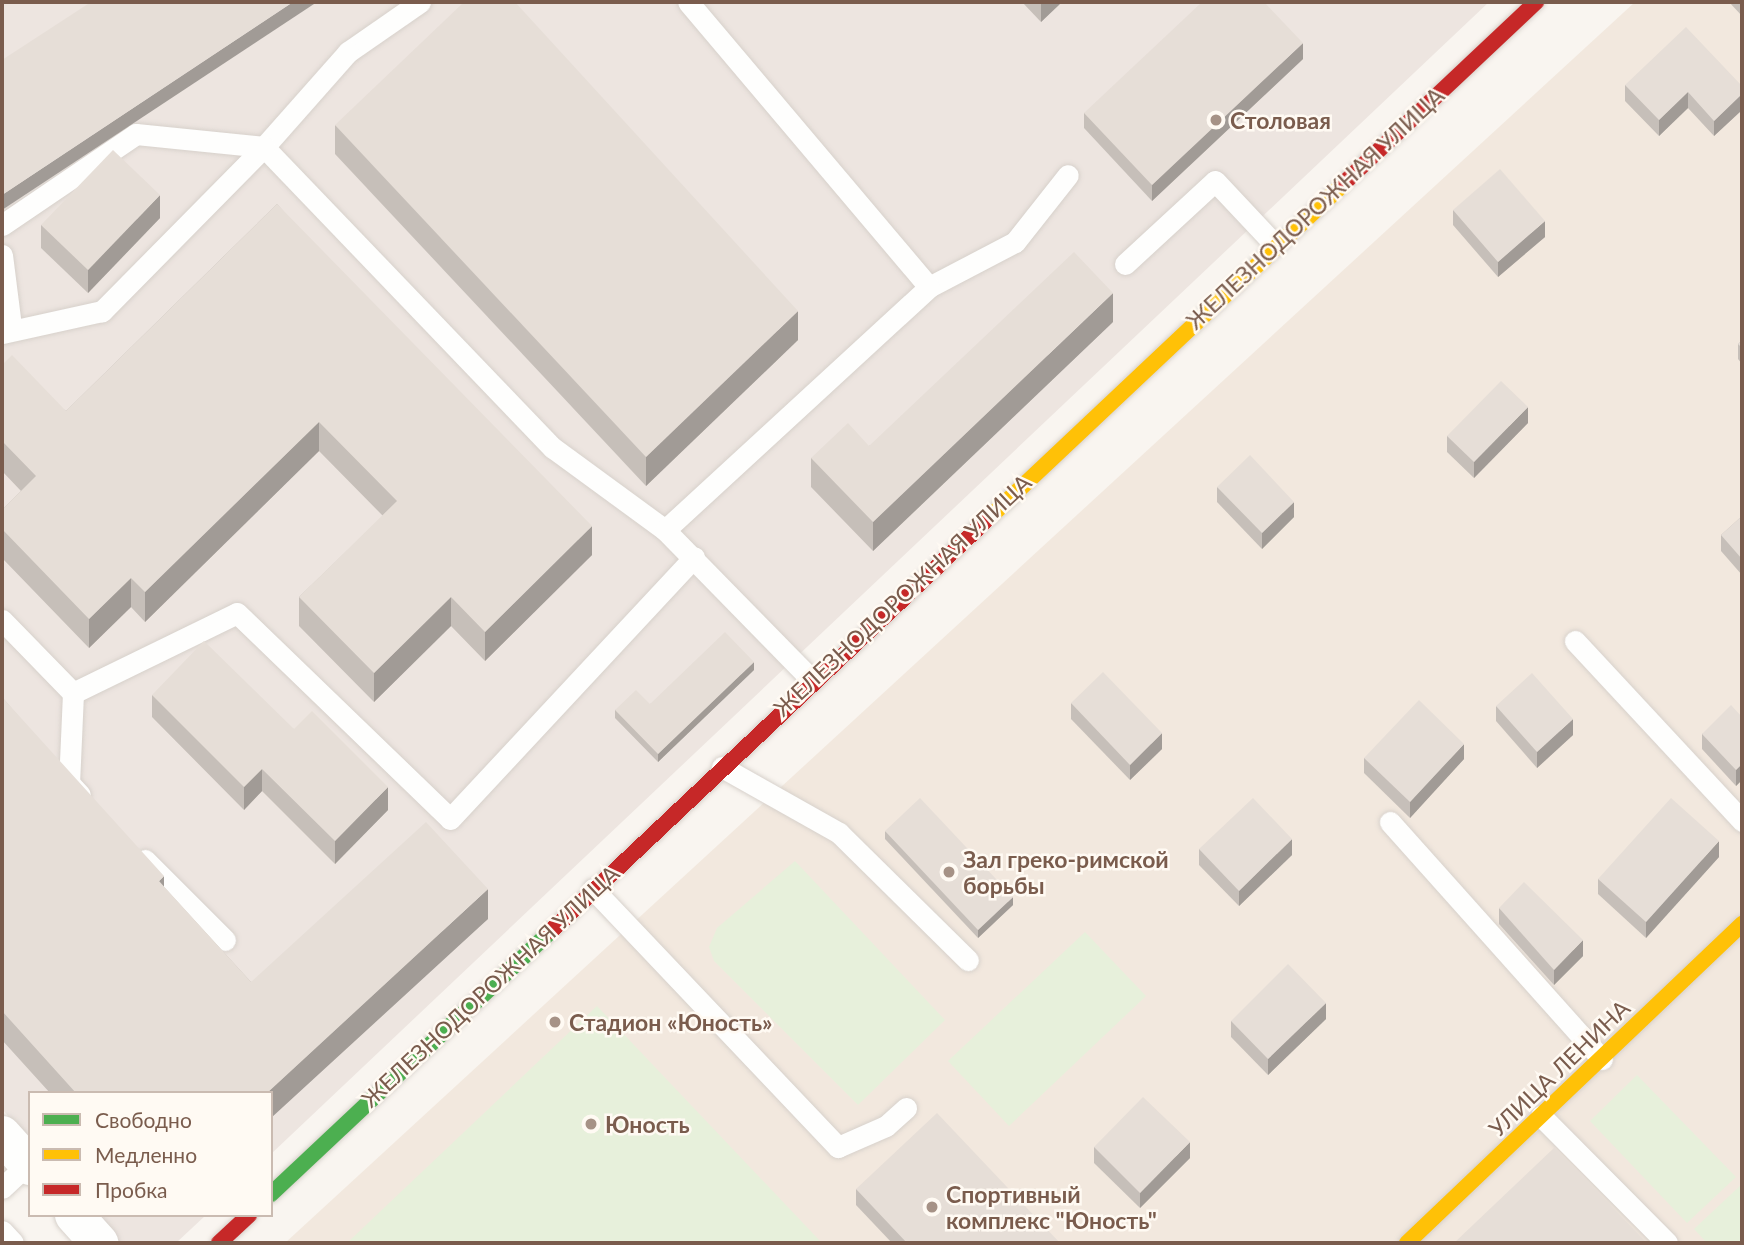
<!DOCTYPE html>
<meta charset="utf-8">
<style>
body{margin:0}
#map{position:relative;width:1744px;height:1245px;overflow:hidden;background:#f9f5f0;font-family:Lato,sans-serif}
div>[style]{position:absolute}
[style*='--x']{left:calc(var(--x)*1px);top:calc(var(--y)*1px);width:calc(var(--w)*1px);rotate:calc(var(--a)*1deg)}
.residential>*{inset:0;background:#f2e8de}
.industrial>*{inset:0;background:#ede5e0}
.green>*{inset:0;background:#e7f0db}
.roads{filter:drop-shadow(0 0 2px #d7d1cb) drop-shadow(0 0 2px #d7d1cb)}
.lane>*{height:21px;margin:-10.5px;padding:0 10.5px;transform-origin:10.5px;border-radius:10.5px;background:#fefefd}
.street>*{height:38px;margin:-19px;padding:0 19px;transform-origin:19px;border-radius:19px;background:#fefefd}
.fast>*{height:16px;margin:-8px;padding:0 8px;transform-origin:8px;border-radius:8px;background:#4caf50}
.slow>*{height:16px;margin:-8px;padding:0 8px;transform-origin:8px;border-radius:8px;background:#ffc107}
.jam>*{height:16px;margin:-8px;padding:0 8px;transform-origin:8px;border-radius:8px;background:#c62828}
.wall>*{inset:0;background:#c6bfb9}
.shaded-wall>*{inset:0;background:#a19b96}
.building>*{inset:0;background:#e6ded7}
.dots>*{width:19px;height:19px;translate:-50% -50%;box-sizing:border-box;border:4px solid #fffaf3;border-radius:50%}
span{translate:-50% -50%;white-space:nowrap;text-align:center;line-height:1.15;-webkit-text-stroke:5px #fffaf3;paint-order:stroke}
.poi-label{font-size:23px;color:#7a5c4d;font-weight:700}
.left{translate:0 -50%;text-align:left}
.street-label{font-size:23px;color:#7a5c4d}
.frame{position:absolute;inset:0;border:4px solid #7a5c4d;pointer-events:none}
.legend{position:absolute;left:28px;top:1091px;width:245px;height:126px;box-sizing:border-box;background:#fffaf3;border:2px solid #cabbb1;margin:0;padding:9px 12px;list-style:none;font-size:21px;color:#7a5c4d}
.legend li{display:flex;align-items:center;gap:14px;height:35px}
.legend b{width:35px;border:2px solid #cabbb1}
</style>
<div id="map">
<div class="residential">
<div style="clip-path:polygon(1635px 2px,1742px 2px,1742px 1243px,285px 1243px)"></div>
</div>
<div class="industrial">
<div style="clip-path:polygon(2px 2px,1489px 2px,271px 1154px,271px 1093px,30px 1093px,30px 1141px,2px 1109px)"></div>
<div style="clip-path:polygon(96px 1215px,206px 1215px,176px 1243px,121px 1243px)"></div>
</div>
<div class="green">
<div style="clip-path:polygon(795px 861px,945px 1020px,858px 1105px,714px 961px,709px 947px,717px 928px)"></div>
<div style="clip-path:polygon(1085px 932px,1146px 996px,1009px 1126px,948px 1061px)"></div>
<div style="clip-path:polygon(597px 1006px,822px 1243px,347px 1243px)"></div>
<div style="clip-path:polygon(1637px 1075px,1736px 1177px,1687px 1223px,1590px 1121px)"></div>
<div style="clip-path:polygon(1742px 1184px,1742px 1243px,1707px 1243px,1694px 1229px)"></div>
</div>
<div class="roads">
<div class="lane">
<div style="--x:420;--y:2;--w:88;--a:145.2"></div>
<div style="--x:348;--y:52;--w:127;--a:131.5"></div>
<div style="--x:264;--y:147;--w:417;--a:46.2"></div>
<div style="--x:553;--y:448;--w:139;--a:36.2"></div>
<div style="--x:665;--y:530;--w:210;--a:45.6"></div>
<div style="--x:2;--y:225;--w:162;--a:-34.2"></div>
<div style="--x:136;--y:134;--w:129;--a:5.8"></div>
<div style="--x:264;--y:147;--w:231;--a:134.6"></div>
<div style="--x:102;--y:311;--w:102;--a:167.6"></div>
<div style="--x:2;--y:255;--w:72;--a:82.8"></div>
<div style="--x:1125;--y:264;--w:122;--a:-42.7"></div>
<div style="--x:1215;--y:181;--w:88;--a:46.8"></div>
<div style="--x:929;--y:287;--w:97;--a:-27.6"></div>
<div style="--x:1015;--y:242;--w:85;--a:-51.7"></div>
<div style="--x:665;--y:530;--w:359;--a:-42.6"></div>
<div style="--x:929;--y:287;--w:373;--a:-130.2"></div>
<div style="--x:2;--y:620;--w:102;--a:45.8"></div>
<div style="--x:73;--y:693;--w:182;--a:-26"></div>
<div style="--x:237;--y:613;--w:296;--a:44"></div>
<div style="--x:450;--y:819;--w:358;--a:-47"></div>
<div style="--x:1575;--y:641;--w:246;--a:47.1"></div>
<div style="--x:73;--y:693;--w:90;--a:92.5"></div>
<div style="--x:69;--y:783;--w:16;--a:47"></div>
<div style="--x:722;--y:767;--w:134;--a:29.4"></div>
<div style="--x:839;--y:833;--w:181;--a:44.6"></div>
<div style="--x:1390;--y:822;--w:318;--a:48.2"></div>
<div style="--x:145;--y:860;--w:113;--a:45"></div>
<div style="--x:593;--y:889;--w:356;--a:46.5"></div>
<div style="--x:838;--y:1147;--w:52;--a:-23.6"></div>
<div style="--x:886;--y:1126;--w:27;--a:-42"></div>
<div style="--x:1541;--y:1116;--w:179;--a:45.2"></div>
<div style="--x:2;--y:1188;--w:35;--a:-43"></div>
<div style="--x:2;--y:1231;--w:16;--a:47"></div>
</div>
<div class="street">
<div style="--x:2;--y:1135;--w:42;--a:47.9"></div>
<div style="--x:74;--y:1215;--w:38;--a:48"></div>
</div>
<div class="fast">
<div style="--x:271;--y:1194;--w:384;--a:-43.2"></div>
</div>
<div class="slow">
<div style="--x:991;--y:516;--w:485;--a:-43.3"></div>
<div style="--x:1407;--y:1243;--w:463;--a:-43.6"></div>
</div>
<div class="jam">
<div style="--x:1344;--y:183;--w:264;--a:-43.3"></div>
<div style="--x:551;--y:931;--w:605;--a:-43.33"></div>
<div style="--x:219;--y:1243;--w:41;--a:-43"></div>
</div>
</div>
<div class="wall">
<div style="clip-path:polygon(1022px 2px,1062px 2px,1041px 22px)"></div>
<div style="clip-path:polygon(1729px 2px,1742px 2px,1742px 16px)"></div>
<div style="clip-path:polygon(1303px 59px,1152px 201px,1084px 128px,1084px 113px)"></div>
<div style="clip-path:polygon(1625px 85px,1742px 86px,1742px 110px,1714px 136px,1688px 108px,1659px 136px,1625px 101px)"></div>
<div style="clip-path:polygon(335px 125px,798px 340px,646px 486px,335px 154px)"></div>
<div style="clip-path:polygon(277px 204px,592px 555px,485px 661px,451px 626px,374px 702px,299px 626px,299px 597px,383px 516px,319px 451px,145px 622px,131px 607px,89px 648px,2px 558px,2px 510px,21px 491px,2px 471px,2px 365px,66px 411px)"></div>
<div style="clip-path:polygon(1453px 210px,1545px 237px,1498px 277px,1453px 225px)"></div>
<div style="clip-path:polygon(160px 218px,88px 293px,41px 248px,41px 225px)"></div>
<div style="clip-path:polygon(1113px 322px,873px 551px,811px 487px,811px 458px,869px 446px)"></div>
<div style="clip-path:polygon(1742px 340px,1742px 364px,1738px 359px,1738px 344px)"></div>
<div style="clip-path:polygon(1528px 423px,1474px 478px,1447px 452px,1447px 436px)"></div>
<div style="clip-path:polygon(1217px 487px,1294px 517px,1262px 549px,1217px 502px)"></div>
<div style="clip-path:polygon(1742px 516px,1742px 575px,1721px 551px,1721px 535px)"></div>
<div style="clip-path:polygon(754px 670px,658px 762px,615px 718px,615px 710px,650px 704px)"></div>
<div style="clip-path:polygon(152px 695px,294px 729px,388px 810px,335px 864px,262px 791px,244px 810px,152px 717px)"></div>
<div style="clip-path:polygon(2px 697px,164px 887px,251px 982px,488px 919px,271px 1093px,50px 1093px,2px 1040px)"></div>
<div style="clip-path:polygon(1071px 703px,1162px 749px,1130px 780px,1071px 719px)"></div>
<div style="clip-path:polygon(1496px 706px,1573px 735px,1537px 768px,1496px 721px)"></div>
<div style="clip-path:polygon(1742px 717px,1742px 780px,1736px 786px,1702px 749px,1702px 734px)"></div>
<div style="clip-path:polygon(1364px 758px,1464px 759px,1410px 818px,1364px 773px)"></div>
<div style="clip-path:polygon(885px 831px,1013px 905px,978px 938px,885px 839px)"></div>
<div style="clip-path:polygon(1199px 849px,1292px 855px,1239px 906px,1199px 865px)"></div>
<div style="clip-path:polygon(1719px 857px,1646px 938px,1598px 894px,1598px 879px)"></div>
<div style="clip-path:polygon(1499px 908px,1583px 956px,1554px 985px,1499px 924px)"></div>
<div style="clip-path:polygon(1326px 1019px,1268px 1075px,1231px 1037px,1231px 1021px)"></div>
<div style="clip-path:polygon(1094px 1147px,1190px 1158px,1140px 1208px,1094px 1163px)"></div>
<div style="clip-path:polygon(856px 1189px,1060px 1243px,892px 1243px,856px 1205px)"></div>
</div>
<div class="shaded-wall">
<div style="clip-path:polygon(293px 2px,317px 2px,2px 210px,2px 195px)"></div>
<div style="clip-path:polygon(1041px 2px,1062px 2px,1041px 22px)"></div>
<div style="clip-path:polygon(1303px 43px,1303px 59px,1152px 201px,1152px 185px)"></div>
<div style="clip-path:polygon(1688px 92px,1688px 108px,1659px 136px,1659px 120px)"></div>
<div style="clip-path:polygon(1742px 94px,1742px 110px,1714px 136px,1714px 121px)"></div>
<div style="clip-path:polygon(160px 195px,160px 218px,88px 293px,88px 270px)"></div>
<div style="clip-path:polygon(1545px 221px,1545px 237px,1498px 277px,1498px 262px)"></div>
<div style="clip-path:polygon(1113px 293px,1113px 322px,873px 551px,873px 522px)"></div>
<div style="clip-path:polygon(798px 311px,798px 340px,646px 486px,646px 457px)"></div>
<div style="clip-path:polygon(1528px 407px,1528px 423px,1474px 478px,1474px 462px)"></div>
<div style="clip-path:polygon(319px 422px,319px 451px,145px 622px,145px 592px)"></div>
<div style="clip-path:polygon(1294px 502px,1294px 517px,1262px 549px,1262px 533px)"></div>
<div style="clip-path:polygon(592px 526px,592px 555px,485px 661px,485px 632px)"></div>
<div style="clip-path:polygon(131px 578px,131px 607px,89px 648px,89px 619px)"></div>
<div style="clip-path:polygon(451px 597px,451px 626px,374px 702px,374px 673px)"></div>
<div style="clip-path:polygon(754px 662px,754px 670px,658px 762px,658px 754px)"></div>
<div style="clip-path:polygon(1573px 719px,1573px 735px,1537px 768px,1537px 752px)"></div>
<div style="clip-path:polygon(1162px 733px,1162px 749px,1130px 780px,1130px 765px)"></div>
<div style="clip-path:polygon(1464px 744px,1464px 759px,1410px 818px,1410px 802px)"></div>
<div style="clip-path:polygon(1742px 764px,1742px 780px,1736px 786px,1736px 770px)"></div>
<div style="clip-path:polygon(262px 769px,262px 791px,244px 810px,244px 787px)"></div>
<div style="clip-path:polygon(388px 787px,388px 810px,335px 864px,335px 841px)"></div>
<div style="clip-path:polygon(1292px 839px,1292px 855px,1239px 906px,1239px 891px)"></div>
<div style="clip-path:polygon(1719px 841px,1719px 857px,1646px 938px,1646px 922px)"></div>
<div style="clip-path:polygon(164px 876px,164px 905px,159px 881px)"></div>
<div style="clip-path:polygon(488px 889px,488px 919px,271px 1118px,271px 1093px,267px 1093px)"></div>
<div style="clip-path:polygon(1013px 897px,1013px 905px,978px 938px,978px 930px)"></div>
<div style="clip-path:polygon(1583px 940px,1583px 956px,1554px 985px,1554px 970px)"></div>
<div style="clip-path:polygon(1326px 1003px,1326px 1019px,1268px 1075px,1268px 1059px)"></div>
<div style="clip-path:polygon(1190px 1142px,1190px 1158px,1140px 1208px,1140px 1193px)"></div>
</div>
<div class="building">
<div style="clip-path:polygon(91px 2px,293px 2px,2px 195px,2px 60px)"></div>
<div style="clip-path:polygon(464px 2px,515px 2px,798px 311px,646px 457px,335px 125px)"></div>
<div style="clip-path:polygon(1202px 2px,1264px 2px,1303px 43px,1152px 185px,1084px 113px)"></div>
<div style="clip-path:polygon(1686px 27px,1742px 86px,1742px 94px,1714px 121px,1688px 92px,1659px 120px,1625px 85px)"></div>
<div style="clip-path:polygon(113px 150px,160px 195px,88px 270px,41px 225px)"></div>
<div style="clip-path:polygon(1500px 169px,1545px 221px,1498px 262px,1453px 210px)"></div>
<div style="clip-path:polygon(277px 204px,592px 526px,485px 632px,451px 597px,374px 673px,299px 597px,397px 501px,319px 422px,145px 592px,131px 578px,89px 619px,2px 529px,2px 510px,36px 476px,2px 441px,2px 365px,12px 355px,66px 411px)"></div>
<div style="clip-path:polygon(1074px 252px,1113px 293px,873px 522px,811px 458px,848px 423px,869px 446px)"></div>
<div style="clip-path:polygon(1742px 340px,1742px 348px,1738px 344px)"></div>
<div style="clip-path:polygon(1501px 381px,1528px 407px,1474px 462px,1447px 436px)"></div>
<div style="clip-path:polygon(1250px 455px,1294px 502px,1262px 533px,1217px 487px)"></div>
<div style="clip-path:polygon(1742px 516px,1742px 559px,1721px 535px)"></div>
<div style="clip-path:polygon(725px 632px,754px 662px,658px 754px,615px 710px,636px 690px,650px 704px)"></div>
<div style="clip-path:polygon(204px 641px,294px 729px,312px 711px,388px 787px,335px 841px,262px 769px,244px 787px,152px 695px)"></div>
<div style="clip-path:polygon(1103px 672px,1162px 733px,1130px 765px,1071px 703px)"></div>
<div style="clip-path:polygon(1532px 673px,1573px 719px,1537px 752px,1496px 706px)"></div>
<div style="clip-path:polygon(2px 697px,164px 876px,159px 881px,251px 982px,426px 822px,488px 889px,267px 1093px,76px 1093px,2px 1011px)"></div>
<div style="clip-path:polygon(1419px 700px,1464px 744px,1410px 802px,1364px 758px)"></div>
<div style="clip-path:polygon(1731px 705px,1742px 717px,1742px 764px,1736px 770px,1702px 734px)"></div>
<div style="clip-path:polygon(920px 798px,1013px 897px,978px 930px,885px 831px)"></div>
<div style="clip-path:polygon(1253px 798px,1292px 839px,1239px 891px,1199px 849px)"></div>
<div style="clip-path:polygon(1671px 798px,1719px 841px,1646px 922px,1598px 879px)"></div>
<div style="clip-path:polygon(1524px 882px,1583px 940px,1554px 970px,1499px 908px)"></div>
<div style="clip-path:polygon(1288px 964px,1326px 1003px,1268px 1059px,1231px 1021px)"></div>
<div style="clip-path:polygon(1143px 1097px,1190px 1142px,1140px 1193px,1094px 1147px)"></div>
<div style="clip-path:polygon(937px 1113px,1060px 1243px,907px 1243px,856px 1189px)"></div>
<div style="clip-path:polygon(1555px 1147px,1647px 1243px,1454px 1243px)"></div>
</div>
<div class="dots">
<div style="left:1216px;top:120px;background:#a69286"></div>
<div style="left:949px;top:872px;background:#a69286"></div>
<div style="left:555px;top:1022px;background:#a69286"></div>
<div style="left:591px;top:1124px;background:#a69286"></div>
<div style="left:932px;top:1207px;background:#a69286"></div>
</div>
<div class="poi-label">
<span class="left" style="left:1230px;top:120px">Столовая</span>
<span class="left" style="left:963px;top:872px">Зал греко-римской<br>борьбы</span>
<span class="left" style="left:569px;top:1022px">Стадион «Юность»</span>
<span class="left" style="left:605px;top:1124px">Юность</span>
<span class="left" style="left:946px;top:1207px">Спортивный<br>комплекс "Юность"</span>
</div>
<div class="street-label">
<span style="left:1315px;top:208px;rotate:-43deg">ЖЕЛЕЗНОДОРОЖНАЯ УЛИЦА</span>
<span style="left:902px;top:595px;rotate:-43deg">ЖЕЛЕЗНОДОРОЖНАЯ УЛИЦА</span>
<span style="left:490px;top:986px;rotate:-43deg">ЖЕЛЕЗНОДОРОЖНАЯ УЛИЦА</span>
<span style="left:1559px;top:1068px;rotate:-44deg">УЛИЦА ЛЕНИНА</span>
</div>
<div class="frame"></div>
<ul class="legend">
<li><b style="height:9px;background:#4caf50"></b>Свободно</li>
<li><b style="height:9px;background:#ffc107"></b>Медленно</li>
<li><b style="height:9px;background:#c62828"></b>Пробка</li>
</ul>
</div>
